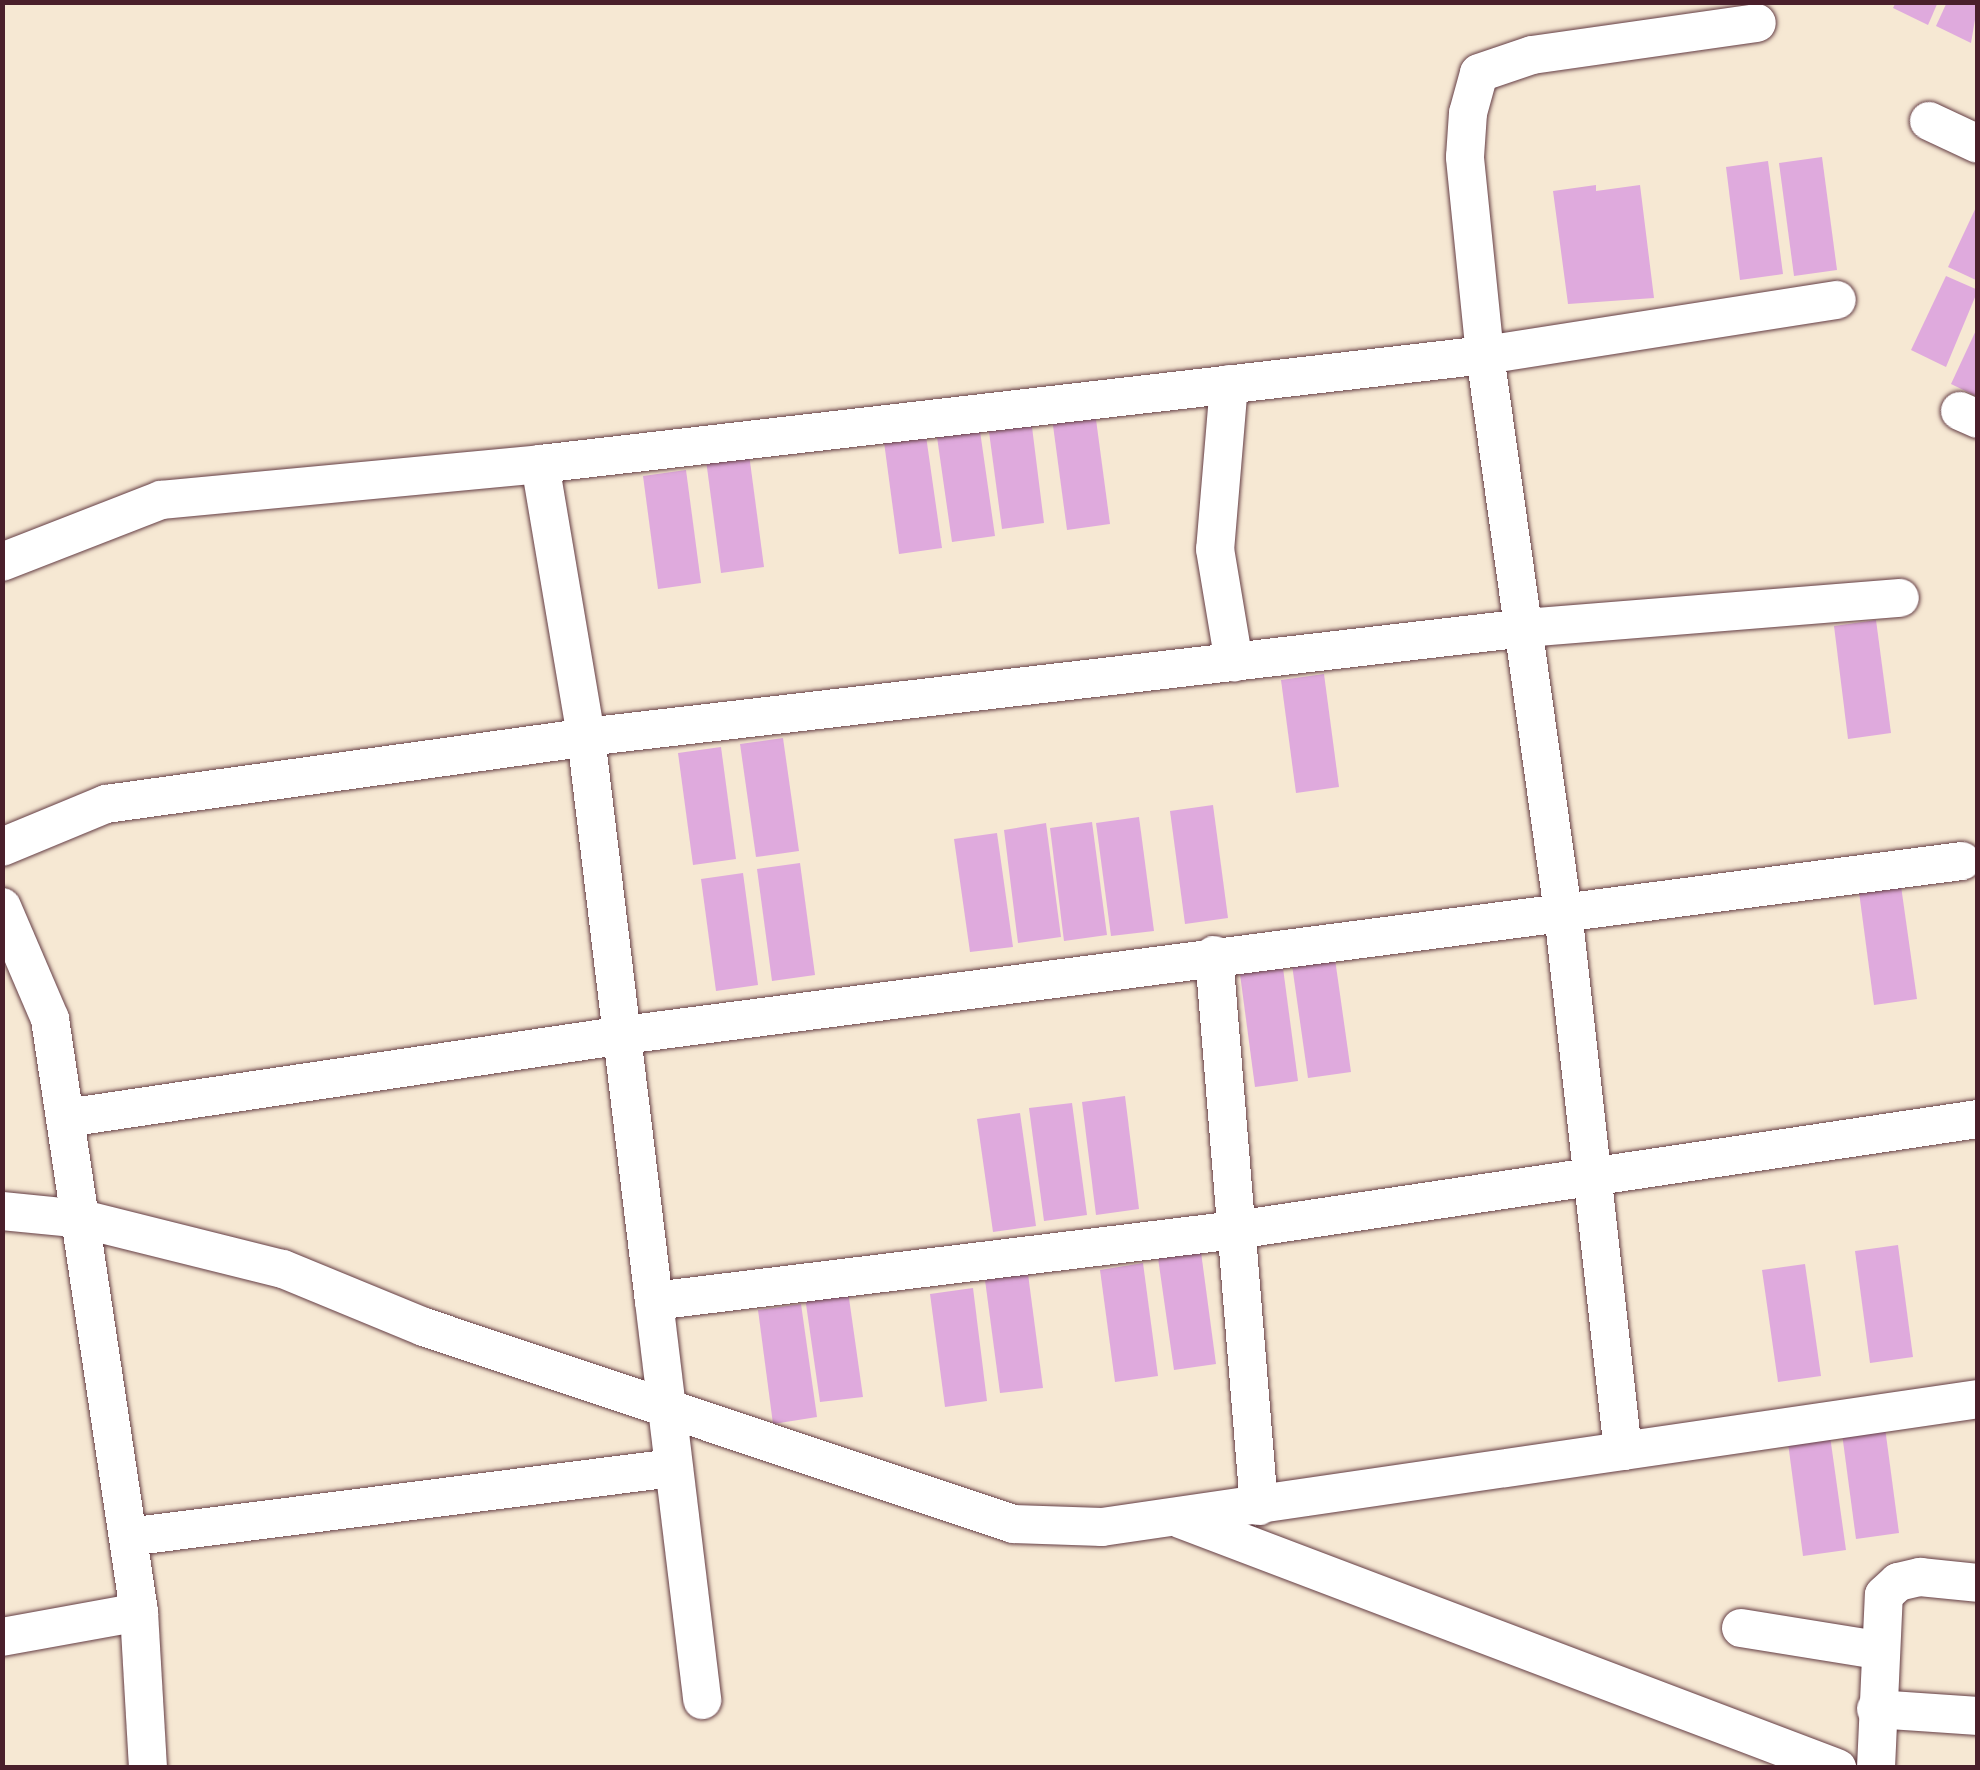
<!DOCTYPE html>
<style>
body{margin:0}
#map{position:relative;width:1980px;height:1770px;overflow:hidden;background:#f6e8d3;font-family:Kalam,sans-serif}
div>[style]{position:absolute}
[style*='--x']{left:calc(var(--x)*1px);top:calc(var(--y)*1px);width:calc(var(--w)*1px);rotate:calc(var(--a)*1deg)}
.building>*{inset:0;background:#dfaadd}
.roads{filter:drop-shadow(0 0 2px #643d44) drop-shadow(0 0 2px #643d44)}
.minor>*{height:38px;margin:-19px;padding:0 19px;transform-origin:19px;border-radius:19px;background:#fff}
span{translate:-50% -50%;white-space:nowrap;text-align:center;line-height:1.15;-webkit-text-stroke:10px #fff;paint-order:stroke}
.frame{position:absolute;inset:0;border:5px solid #4a1f2b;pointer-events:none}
</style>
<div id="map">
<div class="building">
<div style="clip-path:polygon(1896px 2px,1938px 2px,1928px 25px,1893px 8px)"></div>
<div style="clip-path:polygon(1947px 2px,1978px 2px,1971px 43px,1936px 26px)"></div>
<div style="clip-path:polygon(1822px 157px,1837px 270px,1794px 276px,1779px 163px)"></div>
<div style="clip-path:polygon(1768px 161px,1783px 274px,1740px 280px,1726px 167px)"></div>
<div style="clip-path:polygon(1596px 185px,1596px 191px,1640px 185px,1654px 298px,1568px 304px,1553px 191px)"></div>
<div style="clip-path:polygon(1978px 203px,1978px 281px,1948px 267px)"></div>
<div style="clip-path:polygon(1946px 276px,1978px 290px,1946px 367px,1911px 350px)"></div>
<div style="clip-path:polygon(1978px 326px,1978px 397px,1951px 384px)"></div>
<div style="clip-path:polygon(1030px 411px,1044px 523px,1002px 529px,987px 417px)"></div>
<div style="clip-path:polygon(1095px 412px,1110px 524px,1067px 530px,1052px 418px)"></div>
<div style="clip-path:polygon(979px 424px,995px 536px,952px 542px,936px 430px)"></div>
<div style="clip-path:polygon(926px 436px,942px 548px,899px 554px,884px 442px)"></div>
<div style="clip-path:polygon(749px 454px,764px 567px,721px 573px,706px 460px)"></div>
<div style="clip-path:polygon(686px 470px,701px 583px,658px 589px,643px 476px)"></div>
<div style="clip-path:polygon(1876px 620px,1891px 733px,1848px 739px,1834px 626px)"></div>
<div style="clip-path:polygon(1324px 674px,1339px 787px,1296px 793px,1281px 680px)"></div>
<div style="clip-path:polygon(783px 738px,799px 851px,756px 857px,740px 744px)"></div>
<div style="clip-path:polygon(721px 747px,736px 859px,693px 865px,678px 753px)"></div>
<div style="clip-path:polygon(1213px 805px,1228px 918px,1185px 924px,1170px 811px)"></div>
<div style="clip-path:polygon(1139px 817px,1154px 931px,1111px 936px,1096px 823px)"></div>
<div style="clip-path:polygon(1092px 822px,1107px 935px,1064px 941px,1050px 828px)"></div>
<div style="clip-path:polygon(1046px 823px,1061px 937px,1018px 943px,1004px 830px)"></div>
<div style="clip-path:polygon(997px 833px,1013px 947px,970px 952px,954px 839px)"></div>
<div style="clip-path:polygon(800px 863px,815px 975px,772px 981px,757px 869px)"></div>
<div style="clip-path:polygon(743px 873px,758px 985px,716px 991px,701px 879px)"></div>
<div style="clip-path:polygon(1901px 886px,1917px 999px,1874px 1005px,1859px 892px)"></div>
<div style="clip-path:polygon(1335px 959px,1351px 1072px,1308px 1078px,1292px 965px)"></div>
<div style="clip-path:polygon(1283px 968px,1298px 1081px,1255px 1087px,1240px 974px)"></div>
<div style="clip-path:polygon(1125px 1096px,1139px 1209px,1096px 1215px,1082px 1102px)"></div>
<div style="clip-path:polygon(1072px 1103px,1087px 1215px,1044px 1221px,1029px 1108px)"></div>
<div style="clip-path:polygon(1020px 1113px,1036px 1226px,993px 1232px,977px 1119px)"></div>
<div style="clip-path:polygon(1898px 1245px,1913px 1357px,1870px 1363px,1855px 1251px)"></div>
<div style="clip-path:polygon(1201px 1252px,1216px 1364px,1174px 1370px,1158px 1258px)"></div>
<div style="clip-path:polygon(1143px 1263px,1158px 1376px,1115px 1382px,1100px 1270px)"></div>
<div style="clip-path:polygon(1805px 1264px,1821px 1376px,1778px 1382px,1762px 1270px)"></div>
<div style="clip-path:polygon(1028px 1274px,1043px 1388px,1000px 1393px,985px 1280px)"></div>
<div style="clip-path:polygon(847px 1284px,863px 1397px,820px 1402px,804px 1290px)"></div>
<div style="clip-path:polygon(973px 1288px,987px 1401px,945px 1407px,930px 1294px)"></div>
<div style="clip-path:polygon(801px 1304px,817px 1417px,773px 1424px,758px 1310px)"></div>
<div style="clip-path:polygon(1884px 1420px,1899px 1533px,1856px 1539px,1841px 1426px)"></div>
<div style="clip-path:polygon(1830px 1436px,1846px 1550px,1803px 1556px,1788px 1443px)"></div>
</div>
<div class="roads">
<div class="minor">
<div style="--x:1929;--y:121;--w:54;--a:25.1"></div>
<div style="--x:1229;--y:384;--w:166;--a:94.8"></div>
<div style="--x:1215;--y:549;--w:115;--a:80.5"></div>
<div style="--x:1960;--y:411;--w:20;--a:24"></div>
<div style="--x:540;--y:464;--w:277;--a:80.4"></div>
<div style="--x:586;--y:737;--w:568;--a:83.13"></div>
<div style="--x:654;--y:1301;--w:586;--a:-6.96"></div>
<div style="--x:1236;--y:1230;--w:750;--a:-8.51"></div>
<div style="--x:2;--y:562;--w:171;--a:-21.3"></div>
<div style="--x:161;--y:500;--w:381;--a:-5.4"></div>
<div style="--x:540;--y:464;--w:951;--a:-6.58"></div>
<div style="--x:1485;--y:355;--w:356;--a:-8.9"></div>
<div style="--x:2;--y:847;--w:113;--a:-22.5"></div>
<div style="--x:106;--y:804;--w:485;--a:-7.9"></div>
<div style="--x:586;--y:737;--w:945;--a:-6.62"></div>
<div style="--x:1525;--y:628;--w:376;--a:-4.6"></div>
<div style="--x:2;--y:907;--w:122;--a:66.8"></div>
<div style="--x:50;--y:1019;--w:600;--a:81.46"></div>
<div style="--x:139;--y:1612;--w:156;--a:86.7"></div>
<div style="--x:1214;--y:955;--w:553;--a:85.33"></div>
<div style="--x:66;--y:1118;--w:564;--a:-8.46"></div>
<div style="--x:624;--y:1035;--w:1349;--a:-7.41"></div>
<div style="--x:2;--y:1211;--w:80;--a:5.7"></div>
<div style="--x:82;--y:1219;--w:207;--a:14"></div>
<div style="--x:283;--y:1269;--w:152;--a:22.4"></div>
<div style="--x:424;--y:1327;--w:621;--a:18.49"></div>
<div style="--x:1013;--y:1524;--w:89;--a:1.9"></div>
<div style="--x:1102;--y:1527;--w:885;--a:-8.31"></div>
<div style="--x:654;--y:1301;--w:402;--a:83.1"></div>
<div style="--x:1623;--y:1451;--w:542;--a:-96.35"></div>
<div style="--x:1563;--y:912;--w:562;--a:-97.97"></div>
<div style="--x:1485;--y:355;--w:199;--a:-95.8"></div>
<div style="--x:1465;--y:157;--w:44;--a:-86.1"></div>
<div style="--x:1468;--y:113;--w:41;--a:-74.6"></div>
<div style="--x:1479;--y:73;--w:56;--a:-18.8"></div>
<div style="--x:1532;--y:55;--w:227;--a:-8.1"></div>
<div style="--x:1180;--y:1519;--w:703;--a:20.76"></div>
<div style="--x:128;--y:1537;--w:549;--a:-7.22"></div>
<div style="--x:1741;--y:1628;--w:138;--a:9.2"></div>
<div style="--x:2;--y:1637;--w:139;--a:-10.3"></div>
<div style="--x:1876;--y:1709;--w:102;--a:3.9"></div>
<div style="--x:1876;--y:1768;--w:173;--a:-87.4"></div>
<div style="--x:1884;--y:1595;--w:19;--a:-43"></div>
<div style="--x:1898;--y:1582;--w:23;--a:-13"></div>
<div style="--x:1920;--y:1577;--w:58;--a:5.9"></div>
</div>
</div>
<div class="frame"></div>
</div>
